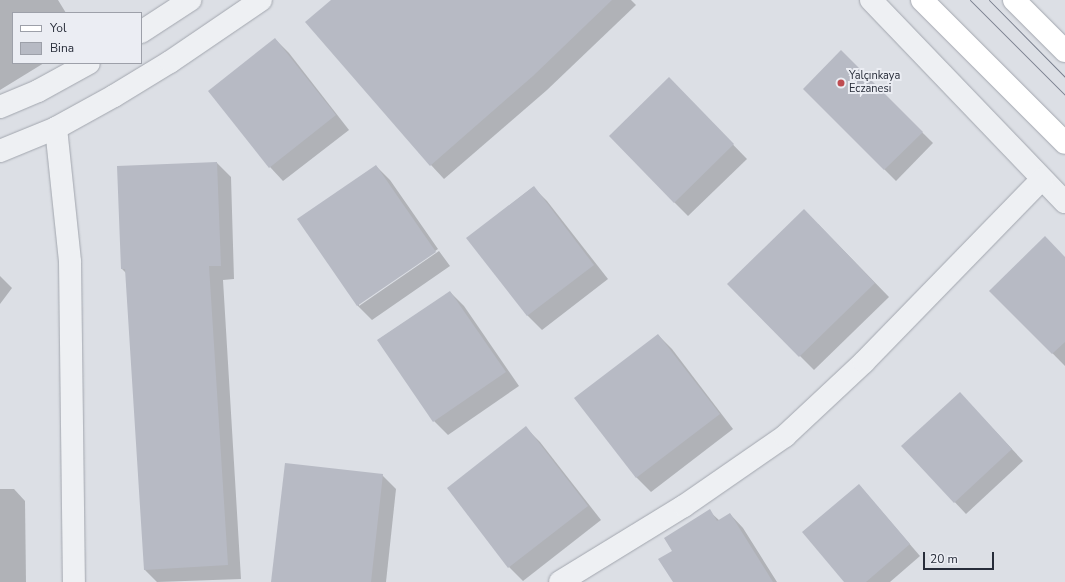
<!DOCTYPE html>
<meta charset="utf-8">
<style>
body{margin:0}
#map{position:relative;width:1065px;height:582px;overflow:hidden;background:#dcdfe5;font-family:"Nunito Sans",sans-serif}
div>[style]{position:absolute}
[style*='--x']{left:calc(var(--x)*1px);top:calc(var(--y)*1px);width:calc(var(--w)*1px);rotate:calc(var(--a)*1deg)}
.shadow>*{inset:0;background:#0003}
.building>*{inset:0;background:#b7bac4}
.roads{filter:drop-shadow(0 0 1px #a2a6ae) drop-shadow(0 0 1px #a2a6ae)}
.minor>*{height:22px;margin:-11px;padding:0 11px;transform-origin:11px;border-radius:11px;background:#eef0f3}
.secondary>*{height:22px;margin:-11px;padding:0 11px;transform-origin:11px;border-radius:11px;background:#fff}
.tram>*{height:1px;margin:-0.5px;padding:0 0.5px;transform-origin:0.5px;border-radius:0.5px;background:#777d8c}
.dots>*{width:11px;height:11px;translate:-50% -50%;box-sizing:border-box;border:2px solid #ebedf3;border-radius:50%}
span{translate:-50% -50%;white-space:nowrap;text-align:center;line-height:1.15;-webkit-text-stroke:4px #ebedf3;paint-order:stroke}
.poi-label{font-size:11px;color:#272c39}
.left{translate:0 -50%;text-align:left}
.legend{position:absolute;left:12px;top:12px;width:130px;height:52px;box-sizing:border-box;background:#ebedf3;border:1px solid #9da0a9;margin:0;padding:5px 7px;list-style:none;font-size:12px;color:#272c39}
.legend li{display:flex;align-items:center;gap:8px;height:20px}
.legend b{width:20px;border:1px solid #9da0a9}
.scale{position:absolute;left:923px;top:552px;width:71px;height:18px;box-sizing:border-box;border:2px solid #272c39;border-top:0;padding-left:5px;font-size:12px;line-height:14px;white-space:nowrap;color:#272c39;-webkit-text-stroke:3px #ebedf3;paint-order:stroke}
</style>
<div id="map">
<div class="shadow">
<div style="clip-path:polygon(0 0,58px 0,66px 13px,13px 13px,13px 63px,44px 63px,0 90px)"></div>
<div style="clip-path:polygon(333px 0,631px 0,636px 5px,547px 90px,444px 179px,431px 165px)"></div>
<div style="clip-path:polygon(275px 39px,289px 53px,349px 130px,283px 181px,270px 167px)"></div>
<div style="clip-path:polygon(841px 52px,933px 143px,896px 181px,804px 89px)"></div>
<div style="clip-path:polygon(683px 93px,747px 159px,688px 216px,674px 202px)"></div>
<div style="clip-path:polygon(217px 163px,231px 177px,234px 279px,223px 280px,241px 579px,157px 582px,145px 570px,126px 273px,122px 269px)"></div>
<div style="clip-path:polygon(376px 166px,390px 180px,438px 249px,359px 304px,359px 306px,439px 251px,450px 266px,372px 320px,358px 306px,299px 220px)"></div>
<div style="clip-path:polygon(533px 187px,547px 201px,608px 279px,542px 330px,528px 316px,468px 238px)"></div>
<div style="clip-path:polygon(818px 224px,889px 297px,814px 370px,728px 284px)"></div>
<div style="clip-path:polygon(1065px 258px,1065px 366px,991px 291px)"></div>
<div style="clip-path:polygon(0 276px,12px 288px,0 304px)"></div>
<div style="clip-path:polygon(450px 292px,464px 306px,519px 386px,448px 435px,434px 421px,378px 340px)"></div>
<div style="clip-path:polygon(658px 335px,672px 349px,733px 429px,651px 492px,637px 478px,576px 398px)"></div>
<div style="clip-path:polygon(971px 405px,1023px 461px,966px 514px,902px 446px)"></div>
<div style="clip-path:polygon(526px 428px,540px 442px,601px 520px,523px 581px,509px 567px)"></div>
<div style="clip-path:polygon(382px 475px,396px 489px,386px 582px,272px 582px)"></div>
<div style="clip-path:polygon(859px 485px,920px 556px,890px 582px,846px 582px)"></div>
<div style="clip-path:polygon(0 489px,14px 489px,25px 501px,26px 582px,0 582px)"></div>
<div style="clip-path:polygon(709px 511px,720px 521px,730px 514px,743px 528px,777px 582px,674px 582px,673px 551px)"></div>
</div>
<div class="building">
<div style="clip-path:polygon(331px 0,612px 0,533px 76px,430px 166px,305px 22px)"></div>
<div style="clip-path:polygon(275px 38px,336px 115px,269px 168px,208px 91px)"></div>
<div style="clip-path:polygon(841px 50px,923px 132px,884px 170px,803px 89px)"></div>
<div style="clip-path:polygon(669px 77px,734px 144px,674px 203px,609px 136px)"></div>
<div style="clip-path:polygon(217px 162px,221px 266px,209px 266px,228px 565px,144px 570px,125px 269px,121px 269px,117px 166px)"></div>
<div style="clip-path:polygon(376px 165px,436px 252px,357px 306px,297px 219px)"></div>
<div style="clip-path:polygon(534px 186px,594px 265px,527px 316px,466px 238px)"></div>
<div style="clip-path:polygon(804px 209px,875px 283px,799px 357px,727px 284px)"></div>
<div style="clip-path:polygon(1045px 236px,1065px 257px,1065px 342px,1052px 354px,989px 291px)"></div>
<div style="clip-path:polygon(450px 291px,506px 372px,433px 422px,377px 340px)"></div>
<div style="clip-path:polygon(658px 334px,720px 414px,636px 478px,574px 398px)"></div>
<div style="clip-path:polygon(960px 392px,1012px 449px,954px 503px,901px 446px)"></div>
<div style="clip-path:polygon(526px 426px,588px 506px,508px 568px,447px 488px)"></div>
<div style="clip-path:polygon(285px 463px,383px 474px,371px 582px,271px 582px)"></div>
<div style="clip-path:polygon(859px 484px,910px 544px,866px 582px,844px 582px,802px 532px)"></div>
<div style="clip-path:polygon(710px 509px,717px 521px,730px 513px,773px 582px,673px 582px,658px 559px,672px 551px,664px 538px)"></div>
</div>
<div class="roads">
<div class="minor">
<div style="--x:871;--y:0;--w:280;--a:46.2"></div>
<div style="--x:141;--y:32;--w:59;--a:-33.1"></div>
<div style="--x:0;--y:107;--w:41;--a:-22.8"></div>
<div style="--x:38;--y:91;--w:58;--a:-28.8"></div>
<div style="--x:56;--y:128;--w:135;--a:84"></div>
<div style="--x:70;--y:262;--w:320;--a:89.3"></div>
<div style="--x:0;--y:151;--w:61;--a:-22.3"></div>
<div style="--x:56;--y:128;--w:66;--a:-28.9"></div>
<div style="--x:114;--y:96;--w:66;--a:-31.3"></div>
<div style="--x:170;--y:62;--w:110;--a:-34.3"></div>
<div style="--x:560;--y:582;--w:145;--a:-31.5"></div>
<div style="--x:684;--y:506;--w:123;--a:-34.7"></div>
<div style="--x:785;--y:436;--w:108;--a:-43.1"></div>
<div style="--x:864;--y:362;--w:255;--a:-45.8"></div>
</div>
<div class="secondary">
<div style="--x:922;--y:0;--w:202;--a:45"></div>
<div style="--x:1014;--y:0;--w:72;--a:45"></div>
</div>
</div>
<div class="tram">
<div style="--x:970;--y:0;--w:134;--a:45"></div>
<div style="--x:989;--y:0;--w:108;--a:45.4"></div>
</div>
<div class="dots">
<div style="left:841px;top:83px;background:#bf4c51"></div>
</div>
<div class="poi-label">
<span class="left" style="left:849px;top:83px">Yalçınkaya<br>Eczanesi</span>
</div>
<ul class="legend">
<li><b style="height:5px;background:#fff"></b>Yol</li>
<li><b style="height:11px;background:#b7bac4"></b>Bina</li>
</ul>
<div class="scale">20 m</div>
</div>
